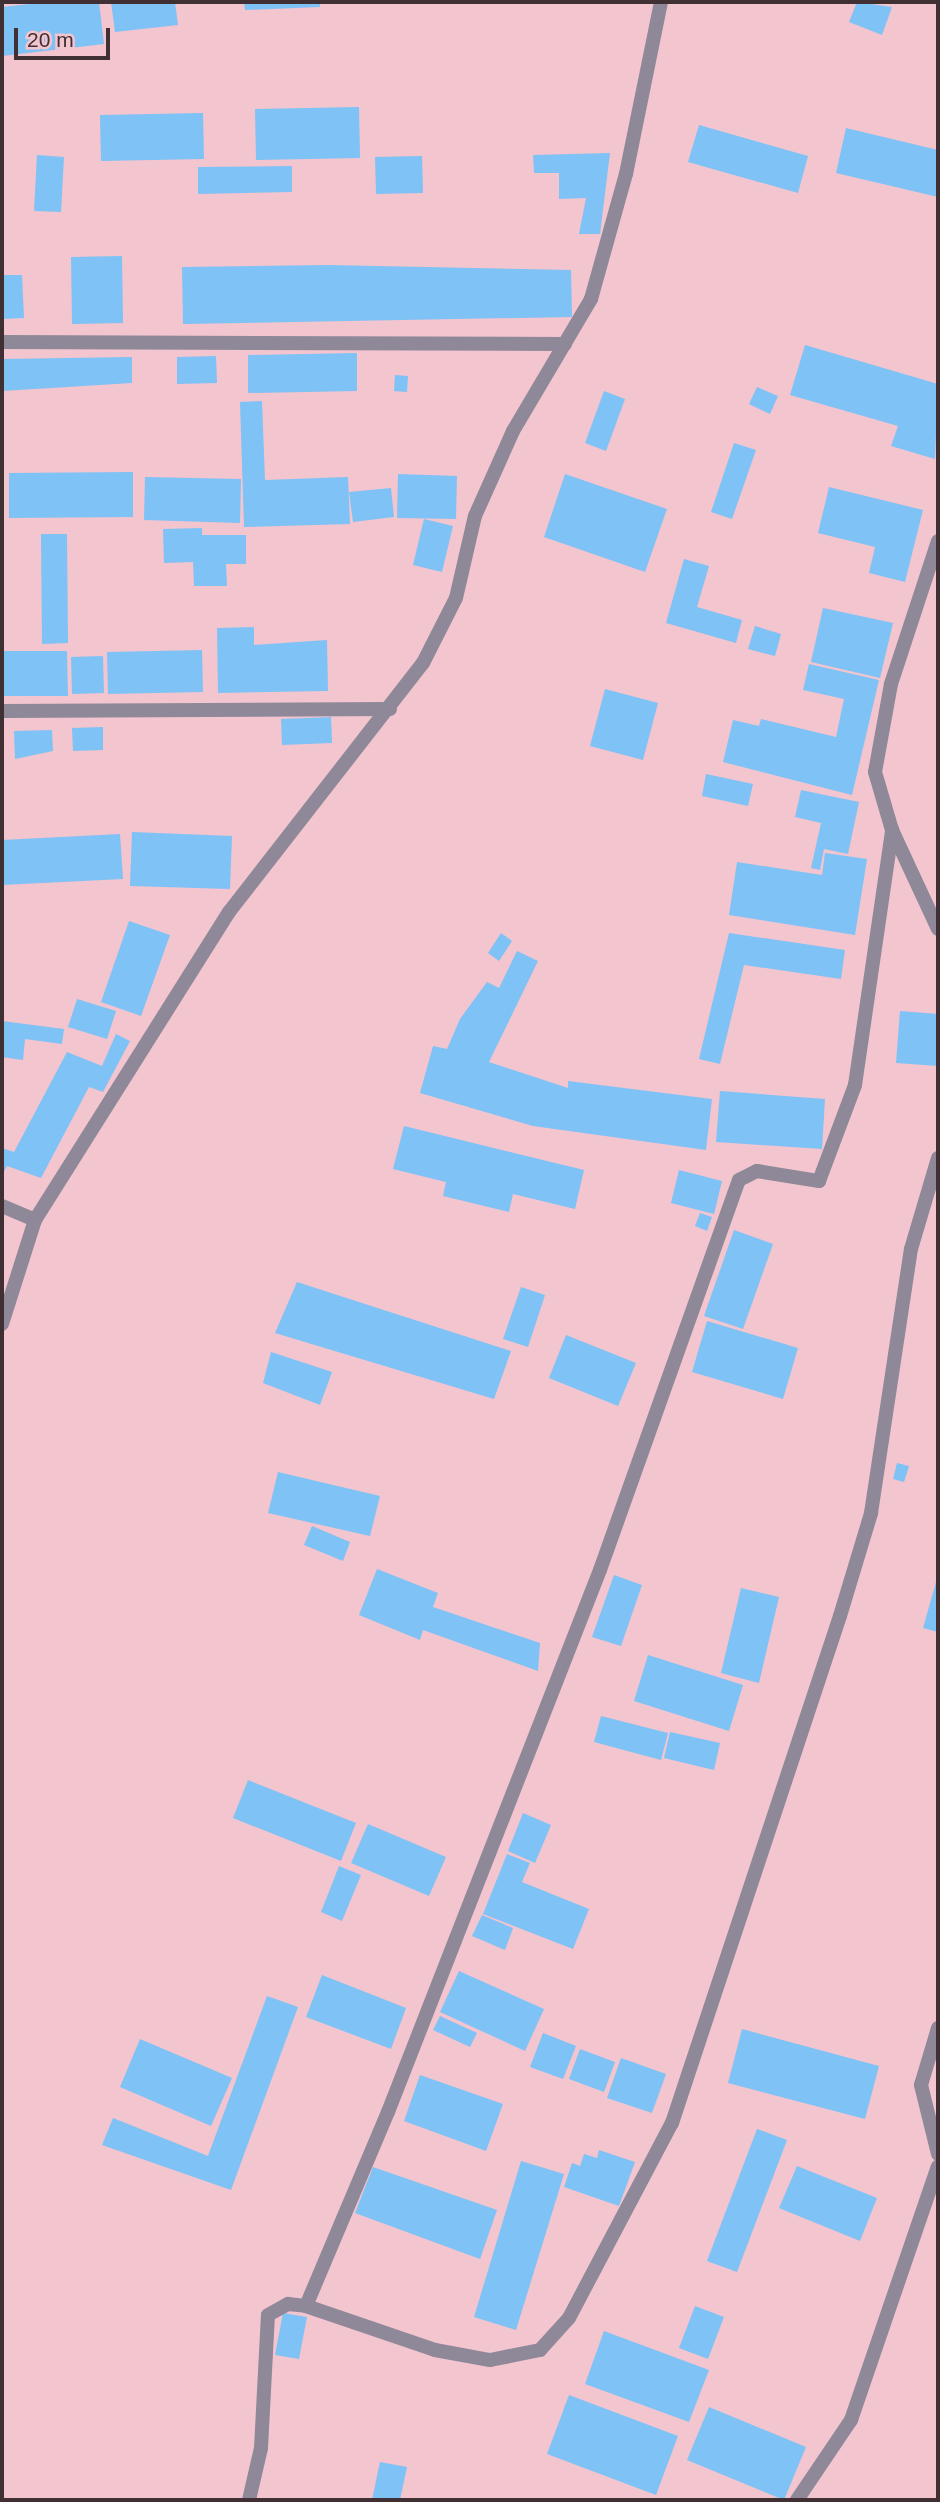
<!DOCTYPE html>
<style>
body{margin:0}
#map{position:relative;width:940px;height:2502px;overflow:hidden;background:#f2c5cf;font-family:Helvetica,sans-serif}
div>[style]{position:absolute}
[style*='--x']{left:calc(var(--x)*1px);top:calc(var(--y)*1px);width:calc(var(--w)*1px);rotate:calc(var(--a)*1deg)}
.building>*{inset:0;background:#7fc2f5}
.minor>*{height:14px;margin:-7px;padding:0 7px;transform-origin:7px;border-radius:7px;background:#8e8898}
span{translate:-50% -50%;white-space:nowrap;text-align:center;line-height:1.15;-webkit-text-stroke:7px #f2c5cf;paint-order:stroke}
.frame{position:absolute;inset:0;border:4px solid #402f33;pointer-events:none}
.scale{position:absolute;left:14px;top:28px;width:96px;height:32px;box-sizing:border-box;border:4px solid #402f33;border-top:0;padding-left:9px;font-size:21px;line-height:24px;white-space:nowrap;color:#402f33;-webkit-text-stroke:5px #f2c5cf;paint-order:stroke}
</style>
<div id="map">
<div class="building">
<div style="clip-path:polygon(47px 2px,99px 2px,104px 44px,2px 56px,2px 7px)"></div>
<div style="clip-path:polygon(111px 2px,175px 2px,178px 25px,115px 32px)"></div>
<div style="clip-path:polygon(244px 2px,320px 2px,320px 7px,245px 10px)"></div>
<div style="clip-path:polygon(857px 2px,892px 7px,882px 35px,849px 22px)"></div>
<div style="clip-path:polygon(359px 107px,360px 158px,256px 160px,255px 109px)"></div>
<div style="clip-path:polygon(203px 113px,204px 159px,101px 161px,100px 115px)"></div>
<div style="clip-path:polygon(699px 125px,808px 156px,798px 193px,688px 162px)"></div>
<div style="clip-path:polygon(846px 128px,938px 150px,938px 197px,836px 173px)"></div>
<div style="clip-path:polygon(610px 153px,600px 234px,579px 234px,586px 198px,559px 199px,559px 173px,534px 173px,533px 155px)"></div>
<div style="clip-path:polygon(37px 155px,64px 157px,61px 212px,34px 211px)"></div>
<div style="clip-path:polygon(422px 156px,423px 193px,376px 194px,375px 157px)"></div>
<div style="clip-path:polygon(292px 166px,292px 192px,198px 194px,198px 167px)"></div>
<div style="clip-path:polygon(122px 256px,123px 323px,72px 324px,71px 257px)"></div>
<div style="clip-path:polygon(328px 265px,571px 270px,572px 317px,183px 324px,182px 267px)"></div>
<div style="clip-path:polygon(2px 275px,22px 275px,24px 318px,2px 319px)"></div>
<div style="clip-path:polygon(805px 345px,938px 384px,935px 459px,891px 446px,898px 426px,790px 395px)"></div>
<div style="clip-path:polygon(357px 353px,357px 391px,248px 393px,248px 355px)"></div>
<div style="clip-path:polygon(216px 356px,217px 383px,177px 384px,177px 357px)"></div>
<div style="clip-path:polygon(132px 357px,132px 383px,2px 391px,2px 359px)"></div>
<div style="clip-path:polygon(395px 375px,408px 376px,407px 392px,394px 391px)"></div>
<div style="clip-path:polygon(757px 387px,778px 396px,770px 414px,749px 404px)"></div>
<div style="clip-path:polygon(604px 391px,625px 399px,606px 451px,585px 443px)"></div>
<div style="clip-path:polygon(262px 401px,265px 480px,348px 477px,350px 524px,244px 527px,240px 402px)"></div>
<div style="clip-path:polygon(734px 443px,756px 450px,732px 519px,711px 512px)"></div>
<div style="clip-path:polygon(133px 472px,133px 517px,9px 518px,9px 473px)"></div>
<div style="clip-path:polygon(398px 474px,457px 476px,456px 519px,397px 518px)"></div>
<div style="clip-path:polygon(565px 474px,667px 509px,645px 572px,544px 537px)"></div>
<div style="clip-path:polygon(145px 477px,241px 479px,240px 523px,144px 520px)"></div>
<div style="clip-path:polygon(829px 487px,923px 510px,905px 582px,869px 573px,875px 547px,818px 533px)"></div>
<div style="clip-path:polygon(391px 488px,394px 517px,353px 522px,349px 492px)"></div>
<div style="clip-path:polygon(424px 519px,453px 526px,442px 572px,413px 565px)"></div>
<div style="clip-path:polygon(202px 528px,202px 535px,246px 535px,246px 564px,226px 564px,227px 586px,194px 586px,193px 562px,164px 563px,163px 529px)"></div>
<div style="clip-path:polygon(41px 534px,67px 534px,68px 643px,42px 644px)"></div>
<div style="clip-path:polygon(684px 559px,709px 566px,697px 607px,742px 620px,736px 643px,666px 623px)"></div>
<div style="clip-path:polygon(823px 608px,893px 623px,880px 678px,811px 662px)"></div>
<div style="clip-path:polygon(755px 626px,781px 634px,775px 656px,748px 649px)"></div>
<div style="clip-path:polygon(254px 627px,254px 645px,327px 640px,328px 691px,218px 693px,217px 628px)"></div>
<div style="clip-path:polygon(202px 650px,203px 692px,108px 694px,107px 652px)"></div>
<div style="clip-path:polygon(2px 651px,67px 651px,68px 696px,2px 696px)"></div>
<div style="clip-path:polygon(103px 656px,104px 693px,72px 694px,71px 657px)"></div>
<div style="clip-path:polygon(809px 664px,879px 680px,852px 795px,723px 762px,733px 720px,759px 726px,761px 719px,836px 737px,844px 699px,803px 690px)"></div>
<div style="clip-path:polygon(605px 689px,658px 703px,643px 760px,590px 746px)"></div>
<div style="clip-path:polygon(331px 717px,332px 743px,282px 745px,281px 719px)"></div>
<div style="clip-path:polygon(103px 727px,103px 750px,73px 751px,72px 728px)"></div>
<div style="clip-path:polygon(52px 730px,53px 751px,15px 759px,14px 731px)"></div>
<div style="clip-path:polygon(706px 774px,753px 784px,748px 806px,702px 796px)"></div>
<div style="clip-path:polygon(801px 790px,859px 802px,848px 854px,824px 849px,820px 870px,811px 868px,821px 823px,795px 817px)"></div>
<div style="clip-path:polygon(132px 832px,232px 836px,230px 889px,130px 886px)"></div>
<div style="clip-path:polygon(120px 834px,123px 879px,2px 885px,2px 840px)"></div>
<div style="clip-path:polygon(825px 853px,867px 859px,855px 935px,729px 915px,737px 862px,822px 875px)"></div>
<div style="clip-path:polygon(129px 921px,170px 935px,141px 1016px,101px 1002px)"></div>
<div style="clip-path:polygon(501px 933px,512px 941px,499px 961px,488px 953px)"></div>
<div style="clip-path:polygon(729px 933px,845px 950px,841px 979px,744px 965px,720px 1064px,699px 1059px)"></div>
<div style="clip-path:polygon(517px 951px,538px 961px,489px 1062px,568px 1088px,568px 1081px,712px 1099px,706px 1150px,533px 1126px,420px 1093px,433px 1046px,447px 1049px,460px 1019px,487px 982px,499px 988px)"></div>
<div style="clip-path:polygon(77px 999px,116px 1011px,107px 1039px,68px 1027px)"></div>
<div style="clip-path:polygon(900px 1011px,938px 1014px,938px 1066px,896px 1063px)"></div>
<div style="clip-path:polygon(2px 1021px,64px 1029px,62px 1044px,25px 1039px,23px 1060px,2px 1057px)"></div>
<div style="clip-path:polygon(116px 1034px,130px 1041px,103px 1092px,89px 1087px,41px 1178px,7px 1166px,2px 1175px,2px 1148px,14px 1152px,67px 1052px,102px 1066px)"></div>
<div style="clip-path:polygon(720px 1091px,825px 1099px,822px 1149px,716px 1142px)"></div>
<div style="clip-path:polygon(404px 1126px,584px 1170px,575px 1209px,513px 1194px,509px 1212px,443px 1196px,446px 1182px,393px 1169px)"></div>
<div style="clip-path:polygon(679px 1170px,722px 1181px,714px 1214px,671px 1203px)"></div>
<div style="clip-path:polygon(700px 1213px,712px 1217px,707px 1231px,695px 1226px)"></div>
<div style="clip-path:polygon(734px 1230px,773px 1244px,743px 1329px,704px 1316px)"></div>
<div style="clip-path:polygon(297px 1282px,511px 1351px,494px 1399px,275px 1333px)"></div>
<div style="clip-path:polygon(521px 1287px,545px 1295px,528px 1347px,503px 1339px)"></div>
<div style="clip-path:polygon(707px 1321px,798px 1348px,783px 1399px,692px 1372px)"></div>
<div style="clip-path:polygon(566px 1335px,636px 1363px,618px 1406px,549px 1378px)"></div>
<div style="clip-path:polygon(271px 1352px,332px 1372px,320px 1405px,263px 1383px)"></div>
<div style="clip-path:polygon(897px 1463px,909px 1466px,904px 1482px,893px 1479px)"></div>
<div style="clip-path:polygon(278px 1472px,380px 1496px,370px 1536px,268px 1513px)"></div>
<div style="clip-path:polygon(312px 1526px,350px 1542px,343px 1561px,304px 1545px)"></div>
<div style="clip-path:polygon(377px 1569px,438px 1593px,433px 1607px,540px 1643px,538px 1671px,423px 1630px,420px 1640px,359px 1615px)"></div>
<div style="clip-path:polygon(614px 1575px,642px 1585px,621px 1646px,592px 1637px)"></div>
<div style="clip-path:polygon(938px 1575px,938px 1632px,923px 1628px)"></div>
<div style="clip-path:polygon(741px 1588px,779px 1597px,759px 1683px,721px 1673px)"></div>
<div style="clip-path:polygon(648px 1655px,743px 1685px,729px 1731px,634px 1701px)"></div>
<div style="clip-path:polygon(601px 1716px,668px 1733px,661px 1760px,594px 1742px)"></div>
<div style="clip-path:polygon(670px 1732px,720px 1743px,714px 1770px,664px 1758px)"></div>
<div style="clip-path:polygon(248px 1780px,356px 1823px,341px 1861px,233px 1818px)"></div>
<div style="clip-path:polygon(523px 1813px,551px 1825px,535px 1863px,508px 1851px)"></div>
<div style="clip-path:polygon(368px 1824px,446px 1857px,429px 1896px,351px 1863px)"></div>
<div style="clip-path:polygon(507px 1854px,530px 1863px,522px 1882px,589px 1909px,573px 1949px,483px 1914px)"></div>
<div style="clip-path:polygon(339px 1866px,361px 1875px,342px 1921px,321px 1912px)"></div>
<div style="clip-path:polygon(482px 1915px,513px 1928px,505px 1950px,472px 1936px)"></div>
<div style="clip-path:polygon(459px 1971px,544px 2009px,525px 2051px,440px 2012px)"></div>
<div style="clip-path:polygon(322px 1975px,406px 2008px,391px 2049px,306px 2017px)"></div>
<div style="clip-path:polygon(267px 1996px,298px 2007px,231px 2190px,102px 2145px,113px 2118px,208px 2156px)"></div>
<div style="clip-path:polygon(440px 2016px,477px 2033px,470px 2047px,433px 2030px)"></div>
<div style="clip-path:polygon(742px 2029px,879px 2066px,865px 2119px,728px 2083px)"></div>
<div style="clip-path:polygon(543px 2033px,576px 2046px,563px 2079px,530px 2067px)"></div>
<div style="clip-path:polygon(140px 2039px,232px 2078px,211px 2126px,120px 2087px)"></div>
<div style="clip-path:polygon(580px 2049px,615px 2062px,604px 2092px,569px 2079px)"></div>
<div style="clip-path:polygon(621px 2058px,666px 2074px,652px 2113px,607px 2098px)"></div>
<div style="clip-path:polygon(420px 2075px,503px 2104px,486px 2151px,404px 2121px)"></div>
<div style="clip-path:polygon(757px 2129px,787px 2140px,737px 2272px,707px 2261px)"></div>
<div style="clip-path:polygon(599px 2150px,635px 2162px,619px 2206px,564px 2187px,572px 2163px,580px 2166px,584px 2154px,597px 2158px)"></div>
<div style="clip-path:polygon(521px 2161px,564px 2174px,516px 2330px,474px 2317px)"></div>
<div style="clip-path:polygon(797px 2166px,877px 2198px,860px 2241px,779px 2208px)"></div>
<div style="clip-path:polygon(373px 2167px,497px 2210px,480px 2259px,355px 2213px)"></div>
<div style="clip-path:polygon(695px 2306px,724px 2317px,708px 2359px,679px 2348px)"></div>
<div style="clip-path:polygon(283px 2313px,307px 2317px,299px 2359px,275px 2355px)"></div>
<div style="clip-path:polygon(604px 2331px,709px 2370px,689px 2422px,585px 2384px)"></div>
<div style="clip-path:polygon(569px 2395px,678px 2436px,656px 2495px,547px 2454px)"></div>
<div style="clip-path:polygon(709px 2407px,806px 2447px,784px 2500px,687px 2460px)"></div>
<div style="clip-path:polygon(380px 2462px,407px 2467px,400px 2500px,372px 2500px)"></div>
</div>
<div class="minor">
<div style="--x:2;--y:342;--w:563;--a:0.2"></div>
<div style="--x:938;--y:541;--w:151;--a:108.2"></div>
<div style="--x:891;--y:684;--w:89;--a:100.3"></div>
<div style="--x:875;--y:772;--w:60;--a:73.7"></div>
<div style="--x:892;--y:830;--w:109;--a:65.1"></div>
<div style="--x:2;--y:711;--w:388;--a:-0.3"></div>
<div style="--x:2;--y:1206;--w:36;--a:23"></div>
<div style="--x:35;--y:1220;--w:364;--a:-57.8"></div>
<div style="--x:229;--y:912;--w:316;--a:-52.1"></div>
<div style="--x:423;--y:663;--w:73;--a:-63.1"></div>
<div style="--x:456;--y:598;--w:84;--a:-77"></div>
<div style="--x:475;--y:516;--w:93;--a:-65.9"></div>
<div style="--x:513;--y:431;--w:153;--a:-59.4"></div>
<div style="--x:591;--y:299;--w:130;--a:-74.4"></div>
<div style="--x:626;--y:174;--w:176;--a:-78.5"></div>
<div style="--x:2;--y:1324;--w:109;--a:-72.4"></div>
<div style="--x:938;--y:2028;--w:59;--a:106.6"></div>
<div style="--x:921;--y:2085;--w:71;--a:76.2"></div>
<div style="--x:306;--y:2306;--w:136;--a:18.8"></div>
<div style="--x:435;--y:2350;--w:56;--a:10.3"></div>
<div style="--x:490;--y:2360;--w:51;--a:-11.3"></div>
<div style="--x:540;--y:2350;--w:43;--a:-47.8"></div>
<div style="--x:569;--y:2318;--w:221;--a:-62.2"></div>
<div style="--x:672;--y:2123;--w:534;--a:-71.67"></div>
<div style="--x:840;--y:1616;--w:108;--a:-73.2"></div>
<div style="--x:871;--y:1513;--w:267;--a:-81.4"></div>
<div style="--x:911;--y:1249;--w:95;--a:-73.5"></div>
<div style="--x:249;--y:2500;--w:53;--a:-77"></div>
<div style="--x:261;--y:2448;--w:133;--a:-87"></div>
<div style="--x:268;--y:2315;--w:23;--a:-29"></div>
<div style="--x:288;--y:2304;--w:18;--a:6"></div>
<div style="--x:306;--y:2306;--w:211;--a:-67.1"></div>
<div style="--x:388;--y:2112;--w:582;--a:-68.64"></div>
<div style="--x:600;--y:1570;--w:414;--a:-70.4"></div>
<div style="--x:739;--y:1180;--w:20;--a:-27"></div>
<div style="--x:757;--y:1171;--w:63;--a:9.2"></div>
<div style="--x:819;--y:1181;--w:103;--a:-69.4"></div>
<div style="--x:855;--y:1085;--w:258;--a:-81.7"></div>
<div style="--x:797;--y:2500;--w:97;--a:-56"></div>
<div style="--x:851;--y:2420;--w:268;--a:-71.1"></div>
</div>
<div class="frame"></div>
<div class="scale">20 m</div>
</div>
